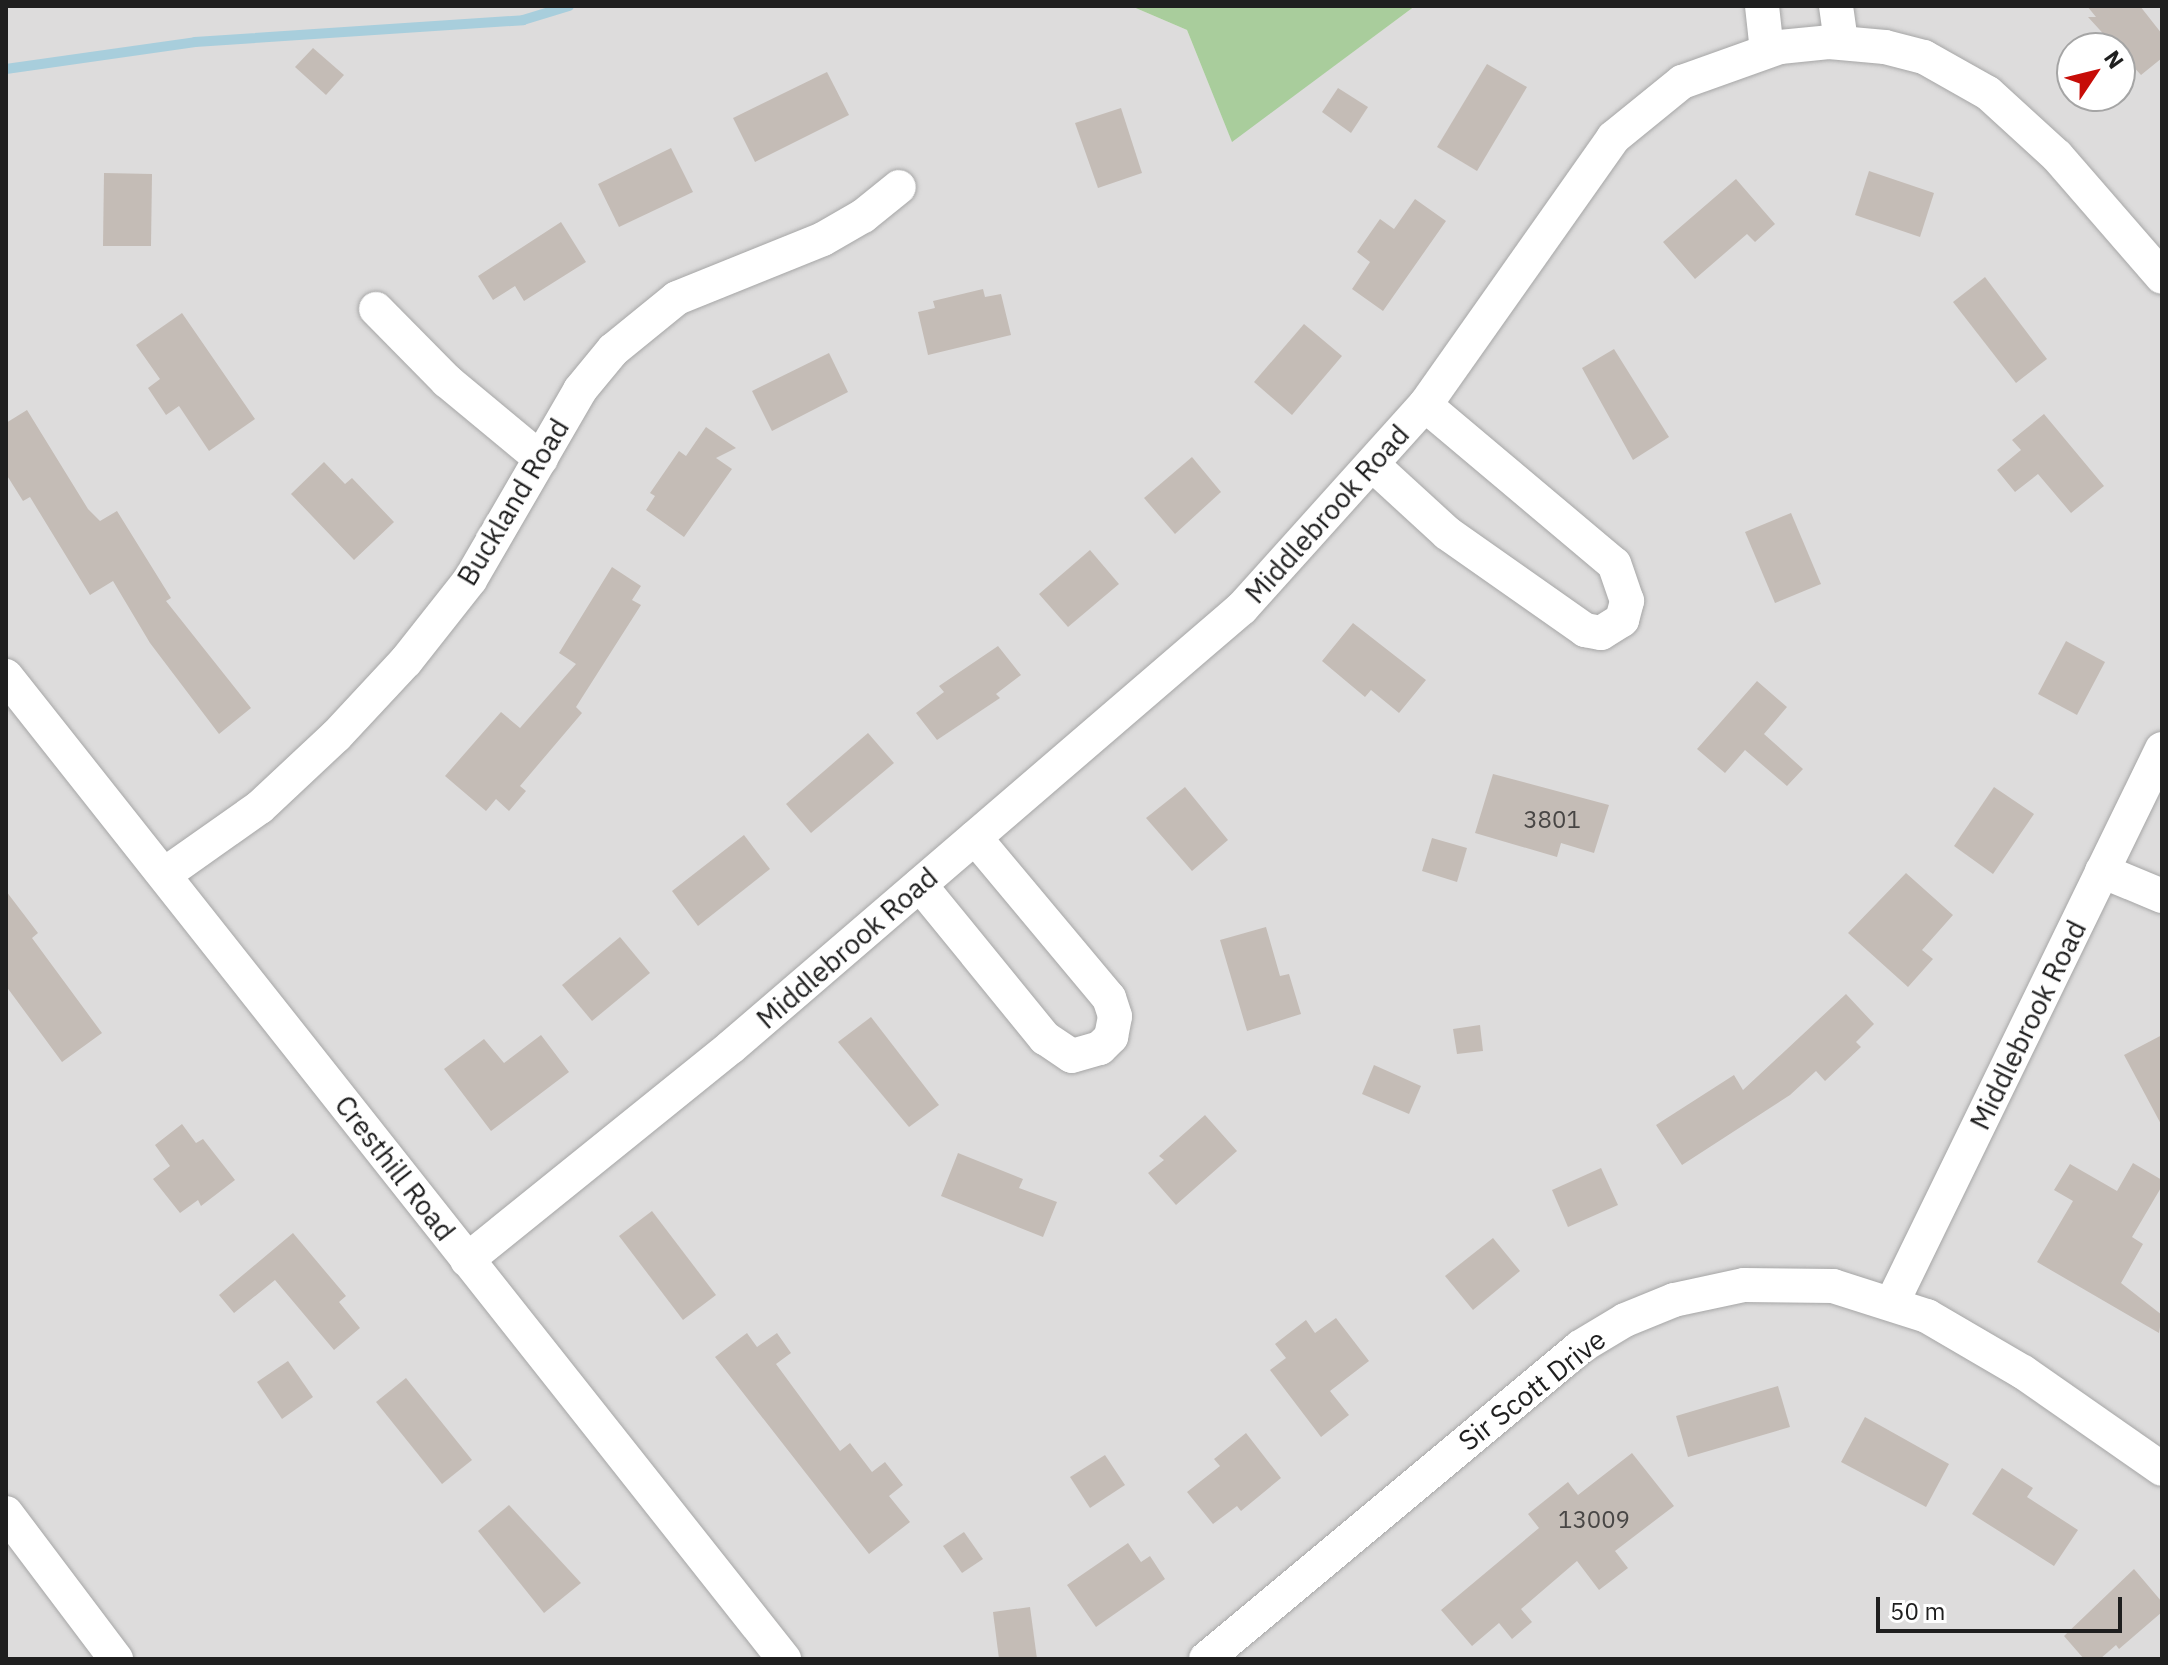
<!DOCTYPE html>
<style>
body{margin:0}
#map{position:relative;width:2168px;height:1665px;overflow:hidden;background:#f0ede6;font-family:"IBM Plex Sans",sans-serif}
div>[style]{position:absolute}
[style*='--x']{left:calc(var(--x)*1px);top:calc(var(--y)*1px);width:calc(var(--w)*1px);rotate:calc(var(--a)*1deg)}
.residential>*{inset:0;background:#dddcdc}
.forest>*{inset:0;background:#a9cd9c}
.stream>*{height:10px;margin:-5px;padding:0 5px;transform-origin:5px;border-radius:5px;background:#a8cedc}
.building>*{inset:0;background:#c4bcb6}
.roads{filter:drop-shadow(0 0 2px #a6a6a6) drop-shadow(0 0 2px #a6a6a6)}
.minor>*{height:34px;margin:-17px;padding:0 17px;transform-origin:17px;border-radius:17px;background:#fff}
span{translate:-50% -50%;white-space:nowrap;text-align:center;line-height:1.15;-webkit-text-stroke:7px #fff;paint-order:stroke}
.number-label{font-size:24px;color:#484645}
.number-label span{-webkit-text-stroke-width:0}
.street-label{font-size:28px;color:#1f1f1f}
.frame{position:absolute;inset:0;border:8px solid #1f1f1f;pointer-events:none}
.north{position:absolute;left:2056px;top:32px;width:80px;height:80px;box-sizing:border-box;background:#fff;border:2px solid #a5a5a5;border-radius:50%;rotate:55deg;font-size:22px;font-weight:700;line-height:32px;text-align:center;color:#1f1f1f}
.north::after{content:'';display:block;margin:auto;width:28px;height:36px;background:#c70d08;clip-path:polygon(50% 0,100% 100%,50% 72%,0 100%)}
.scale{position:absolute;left:1876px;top:1597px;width:246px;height:36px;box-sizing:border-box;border:4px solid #1f1f1f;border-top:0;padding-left:10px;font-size:24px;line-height:28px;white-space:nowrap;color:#1f1f1f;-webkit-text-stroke:6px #fff;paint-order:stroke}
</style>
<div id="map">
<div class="residential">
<div style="clip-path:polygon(evenodd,6px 6px,1131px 6px,1187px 30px,1232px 141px,1415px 6px,2162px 6px,2162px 1659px,6px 1659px,6px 6px,2072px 48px,2120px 48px,2120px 96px,2072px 96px,2072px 48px)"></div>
</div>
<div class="forest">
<div style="clip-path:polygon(1131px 6px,1415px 6px,1232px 142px,1187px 30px)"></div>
</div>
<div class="stream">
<div style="--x:6;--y:69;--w:191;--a:-8.1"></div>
<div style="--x:195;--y:42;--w:329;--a:-3.8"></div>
<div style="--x:523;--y:20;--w:48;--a:-16.9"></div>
</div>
<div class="building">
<div style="clip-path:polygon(2087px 6px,2140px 6px,2162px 34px,2162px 58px,2141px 75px,2088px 17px,2096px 17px)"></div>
<div style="clip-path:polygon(313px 48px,344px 75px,326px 95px,295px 67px)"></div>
<div style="clip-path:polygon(1487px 64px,1527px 87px,1477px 171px,1437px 147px)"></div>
<div style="clip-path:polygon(827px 72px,849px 115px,755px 162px,733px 118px)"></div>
<div style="clip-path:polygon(1338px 88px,1368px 107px,1351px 133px,1322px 112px)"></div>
<div style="clip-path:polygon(1121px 108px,1142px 173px,1098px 188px,1075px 123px)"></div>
<div style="clip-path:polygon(671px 148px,693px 192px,619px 227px,598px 184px)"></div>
<div style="clip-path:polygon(1869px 171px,1934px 193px,1920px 237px,1855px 215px)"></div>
<div style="clip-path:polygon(104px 173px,152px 174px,151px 246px,103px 246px)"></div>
<div style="clip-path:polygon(1736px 179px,1775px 224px,1755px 242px,1747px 234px,1695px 279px,1663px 242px)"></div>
<div style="clip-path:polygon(1415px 199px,1446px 221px,1383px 311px,1352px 289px,1370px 262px,1357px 252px,1380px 219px,1394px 229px)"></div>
<div style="clip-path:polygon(561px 222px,586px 262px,524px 301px,515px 286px,493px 300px,478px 276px)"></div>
<div style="clip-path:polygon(1985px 277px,2047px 359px,2016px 383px,1953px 302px)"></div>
<div style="clip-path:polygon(983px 289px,985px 297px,1001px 294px,1011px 335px,928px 355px,918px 312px,935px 308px,933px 301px)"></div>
<div style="clip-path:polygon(182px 313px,255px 419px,209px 451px,179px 406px,166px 415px,148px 388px,160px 379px,136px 345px)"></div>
<div style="clip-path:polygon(1304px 324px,1342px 356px,1292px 415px,1254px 382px)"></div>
<div style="clip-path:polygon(1614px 349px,1669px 437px,1633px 460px,1582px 368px)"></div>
<div style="clip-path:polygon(829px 353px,848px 392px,772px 431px,752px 391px)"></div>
<div style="clip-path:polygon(27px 410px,88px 509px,100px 521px,117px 511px,171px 598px,166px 601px,251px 708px,219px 734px,150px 643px,113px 581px,90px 595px,30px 497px,23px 501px,6px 474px,6px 423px)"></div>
<div style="clip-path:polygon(2044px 414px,2104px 486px,2071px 513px,2038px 474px,2015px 492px,1997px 470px,2021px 450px,2012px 440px)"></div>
<div style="clip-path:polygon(706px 427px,736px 448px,716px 458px,732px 469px,684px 537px,646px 510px,655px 496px,650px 493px,679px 451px,686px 456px)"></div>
<div style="clip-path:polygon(1192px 457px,1221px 492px,1175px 534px,1144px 498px)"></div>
<div style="clip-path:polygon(324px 462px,345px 484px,352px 478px,394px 522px,354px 560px,291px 494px)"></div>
<div style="clip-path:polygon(1791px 513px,1821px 584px,1775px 603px,1745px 532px)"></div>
<div style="clip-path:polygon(1090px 550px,1119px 584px,1068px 627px,1039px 594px)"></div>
<div style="clip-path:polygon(612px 567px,641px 586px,632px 600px,641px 605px,576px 707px,582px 713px,520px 786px,526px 791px,509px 811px,496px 799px,486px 811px,445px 776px,501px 712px,520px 728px,576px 664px,559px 653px)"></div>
<div style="clip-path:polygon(1353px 623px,1426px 680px,1399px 713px,1371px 690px,1365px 697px,1322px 661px)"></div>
<div style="clip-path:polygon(2066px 641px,2105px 662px,2077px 715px,2038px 694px)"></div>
<div style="clip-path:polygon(998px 646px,1021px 675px,996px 694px,1000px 698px,937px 740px,916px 713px,944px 692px,939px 686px)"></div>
<div style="clip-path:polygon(1757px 681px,1787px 707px,1764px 734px,1803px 769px,1787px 786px,1745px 750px,1725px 773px,1697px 749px)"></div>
<div style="clip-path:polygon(868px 733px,894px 763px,811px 833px,786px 804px)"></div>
<div style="clip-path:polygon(1493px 774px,1609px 805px,1594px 853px,1561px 843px,1557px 857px,1475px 833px)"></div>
<div style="clip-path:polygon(1185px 787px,1228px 840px,1192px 871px,1146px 818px)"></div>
<div style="clip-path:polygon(1994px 787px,2034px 814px,1993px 874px,1954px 846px)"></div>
<div style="clip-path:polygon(744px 835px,770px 869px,698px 926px,672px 891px)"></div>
<div style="clip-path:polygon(1432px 838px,1467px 848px,1457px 882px,1422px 871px)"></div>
<div style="clip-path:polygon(1906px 873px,1953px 915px,1922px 950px,1933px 959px,1908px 987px,1848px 933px)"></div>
<div style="clip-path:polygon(6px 891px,38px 933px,32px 938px,102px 1033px,62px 1062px,6px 986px)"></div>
<div style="clip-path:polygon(1266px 927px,1280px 976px,1289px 974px,1301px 1014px,1247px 1031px,1220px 940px)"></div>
<div style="clip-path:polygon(620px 937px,650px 973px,592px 1021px,562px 985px)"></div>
<div style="clip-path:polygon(1846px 994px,1874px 1024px,1856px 1042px,1861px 1047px,1825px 1081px,1816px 1071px,1790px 1095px,1682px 1165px,1656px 1125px,1734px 1075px,1743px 1090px)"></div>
<div style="clip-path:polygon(871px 1017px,939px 1105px,909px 1127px,838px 1042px)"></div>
<div style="clip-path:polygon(1480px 1025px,1483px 1051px,1457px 1054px,1453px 1029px)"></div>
<div style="clip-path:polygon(541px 1035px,569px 1072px,491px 1131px,444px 1069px,484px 1039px,504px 1063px)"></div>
<div style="clip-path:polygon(2162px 1035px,2162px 1126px,2124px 1055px)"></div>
<div style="clip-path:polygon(1374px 1065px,1421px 1086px,1409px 1114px,1362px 1094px)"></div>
<div style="clip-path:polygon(1205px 1115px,1237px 1151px,1176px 1205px,1148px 1173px,1164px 1160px,1159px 1156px)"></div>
<div style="clip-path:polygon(182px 1124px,196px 1143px,203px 1139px,235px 1180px,201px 1206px,198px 1200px,180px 1213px,153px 1179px,170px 1166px,155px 1145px)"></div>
<div style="clip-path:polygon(958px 1153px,1023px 1179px,1019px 1188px,1057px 1202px,1043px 1237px,941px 1196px)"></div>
<div style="clip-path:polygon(2133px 1163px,2162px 1180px,2162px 1186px,2132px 1237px,2143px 1244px,2121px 1283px,2162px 1315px,2159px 1333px,2037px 1262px,2073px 1201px,2054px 1190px,2070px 1164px,2117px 1191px)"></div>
<div style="clip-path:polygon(1601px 1168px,1618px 1205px,1568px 1227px,1552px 1190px)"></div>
<div style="clip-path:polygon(652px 1211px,716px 1295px,683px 1320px,619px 1236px)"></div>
<div style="clip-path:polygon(293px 1233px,346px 1296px,339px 1302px,360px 1328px,334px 1350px,275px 1280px,234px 1313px,219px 1295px)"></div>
<div style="clip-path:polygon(1493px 1238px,1520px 1271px,1473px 1310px,1445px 1276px)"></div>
<div style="clip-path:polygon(1336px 1318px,1369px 1361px,1330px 1391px,1349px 1415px,1321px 1437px,1270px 1370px,1286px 1358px,1275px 1344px,1306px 1320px,1315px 1333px)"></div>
<div style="clip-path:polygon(747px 1333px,757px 1347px,777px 1333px,791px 1353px,776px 1364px,840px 1451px,850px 1443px,872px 1472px,885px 1462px,903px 1485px,889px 1496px,910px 1522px,869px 1554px,715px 1357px)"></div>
<div style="clip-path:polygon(288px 1361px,313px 1397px,282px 1419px,257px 1382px)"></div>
<div style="clip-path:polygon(406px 1378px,472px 1460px,442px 1484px,376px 1402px)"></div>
<div style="clip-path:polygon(1778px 1386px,1790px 1427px,1688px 1457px,1676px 1416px)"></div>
<div style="clip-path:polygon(1865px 1417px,1949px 1464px,1926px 1507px,1841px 1462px)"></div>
<div style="clip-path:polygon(1246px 1433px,1281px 1478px,1241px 1511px,1237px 1506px,1213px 1524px,1187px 1492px,1220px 1466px,1214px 1459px)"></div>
<div style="clip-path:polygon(1632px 1453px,1674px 1506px,1615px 1551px,1628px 1568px,1599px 1590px,1577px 1561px,1521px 1609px,1532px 1622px,1512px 1639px,1499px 1623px,1472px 1646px,1441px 1610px,1539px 1528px,1528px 1514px,1568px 1482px,1578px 1495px)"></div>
<div style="clip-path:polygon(1105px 1455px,1125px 1485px,1090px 1508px,1070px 1477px)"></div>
<div style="clip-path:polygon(2002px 1468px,2033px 1488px,2027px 1497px,2078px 1530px,2054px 1566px,1972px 1514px)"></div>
<div style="clip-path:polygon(509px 1505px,581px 1583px,544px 1613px,478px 1531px)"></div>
<div style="clip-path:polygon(964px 1532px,983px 1559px,962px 1573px,943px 1546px)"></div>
<div style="clip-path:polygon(1128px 1543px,1141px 1562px,1150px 1556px,1165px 1579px,1096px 1627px,1067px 1585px)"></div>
<div style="clip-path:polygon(2134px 1569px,2162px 1602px,2162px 1612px,2119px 1649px,2116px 1645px,2100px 1659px,2084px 1659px,2064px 1636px)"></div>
<div style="clip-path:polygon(1030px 1607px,1037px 1659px,999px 1659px,993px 1612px)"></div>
</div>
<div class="roads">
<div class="minor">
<div style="--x:1762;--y:6;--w:45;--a:83.7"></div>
<div style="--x:1836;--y:6;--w:37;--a:82"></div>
<div style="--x:376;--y:309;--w:101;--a:45.4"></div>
<div style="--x:447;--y:381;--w:122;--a:39.7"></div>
<div style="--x:1374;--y:466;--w:99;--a:42.5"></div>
<div style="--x:1447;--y:533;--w:169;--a:35.1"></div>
<div style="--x:1585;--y:630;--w:16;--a:11"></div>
<div style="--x:1601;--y:633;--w:25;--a:-32"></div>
<div style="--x:1622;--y:620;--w:20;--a:-75"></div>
<div style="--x:1627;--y:601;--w:39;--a:-109"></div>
<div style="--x:1614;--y:564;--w:247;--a:-139.9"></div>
<div style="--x:6;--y:676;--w:1254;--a:51.64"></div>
<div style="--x:2102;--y:871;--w:65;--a:22.6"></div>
<div style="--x:165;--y:874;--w:116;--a:-35.2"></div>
<div style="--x:260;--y:807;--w:104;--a:-43.1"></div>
<div style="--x:336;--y:736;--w:103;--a:-47"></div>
<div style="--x:406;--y:661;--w:103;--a:-51.7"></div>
<div style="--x:470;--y:580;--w:220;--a:-59.9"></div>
<div style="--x:580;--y:390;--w:52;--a:-50.5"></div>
<div style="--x:613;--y:350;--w:82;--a:-39.1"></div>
<div style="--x:677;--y:298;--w:157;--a:-22"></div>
<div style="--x:823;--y:239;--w:46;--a:-29.9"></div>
<div style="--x:863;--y:216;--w:46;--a:-38.9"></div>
<div style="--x:920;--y:885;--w:198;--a:50.8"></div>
<div style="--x:1045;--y:1038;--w:32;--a:34"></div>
<div style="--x:1072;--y:1056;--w:29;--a:-16"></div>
<div style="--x:1100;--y:1048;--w:16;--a:-45"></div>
<div style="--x:1111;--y:1037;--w:21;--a:-79"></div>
<div style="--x:1115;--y:1016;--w:19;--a:-108"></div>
<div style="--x:1109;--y:998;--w:209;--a:-129.9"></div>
<div style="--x:467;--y:1260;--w:339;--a:-38.9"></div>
<div style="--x:731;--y:1047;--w:674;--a:-40.67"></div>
<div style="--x:1242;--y:608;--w:273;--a:-48"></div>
<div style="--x:1425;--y:405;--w:327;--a:-54.8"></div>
<div style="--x:1613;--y:138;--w:89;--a:-39.1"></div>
<div style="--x:1682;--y:82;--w:104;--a:-19.7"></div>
<div style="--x:1780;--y:47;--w:49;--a:-5.8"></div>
<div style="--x:1829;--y:42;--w:56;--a:5.1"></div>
<div style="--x:1885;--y:47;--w:40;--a:14.4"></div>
<div style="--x:1924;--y:57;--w:73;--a:29.4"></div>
<div style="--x:1988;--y:93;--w:93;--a:42.4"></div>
<div style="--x:2057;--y:156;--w:160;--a:49"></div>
<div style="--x:1893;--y:1301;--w:614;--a:-64.02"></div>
<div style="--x:6;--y:1513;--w:183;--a:53"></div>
<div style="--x:1206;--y:1659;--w:487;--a:-39.8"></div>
<div style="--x:1580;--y:1347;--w:52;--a:-31"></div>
<div style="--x:1625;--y:1320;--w:53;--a:-22.2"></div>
<div style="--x:1674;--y:1300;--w:72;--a:-12.1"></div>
<div style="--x:1744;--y:1285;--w:89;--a:0.6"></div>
<div style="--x:1833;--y:1286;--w:99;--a:17.7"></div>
<div style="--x:1927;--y:1316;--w:111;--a:30.3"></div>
<div style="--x:2023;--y:1372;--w:169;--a:34.9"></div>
</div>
</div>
<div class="number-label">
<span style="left:1552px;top:820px">3801</span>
<span style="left:1594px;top:1520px">13009</span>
</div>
<div class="street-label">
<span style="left:513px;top:502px;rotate:-59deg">Buckland Road</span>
<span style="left:1327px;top:514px;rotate:-48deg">Middlebrook Road</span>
<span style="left:847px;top:948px;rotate:-41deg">Middlebrook Road</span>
<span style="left:2028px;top:1025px;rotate:-64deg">Middlebrook Road</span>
<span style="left:395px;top:1168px;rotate:52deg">Cresthill Road</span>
<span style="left:1532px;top:1390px;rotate:-38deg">Sir Scott Drive</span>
</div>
<div class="frame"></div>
<div class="north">N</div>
<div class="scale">50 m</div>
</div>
